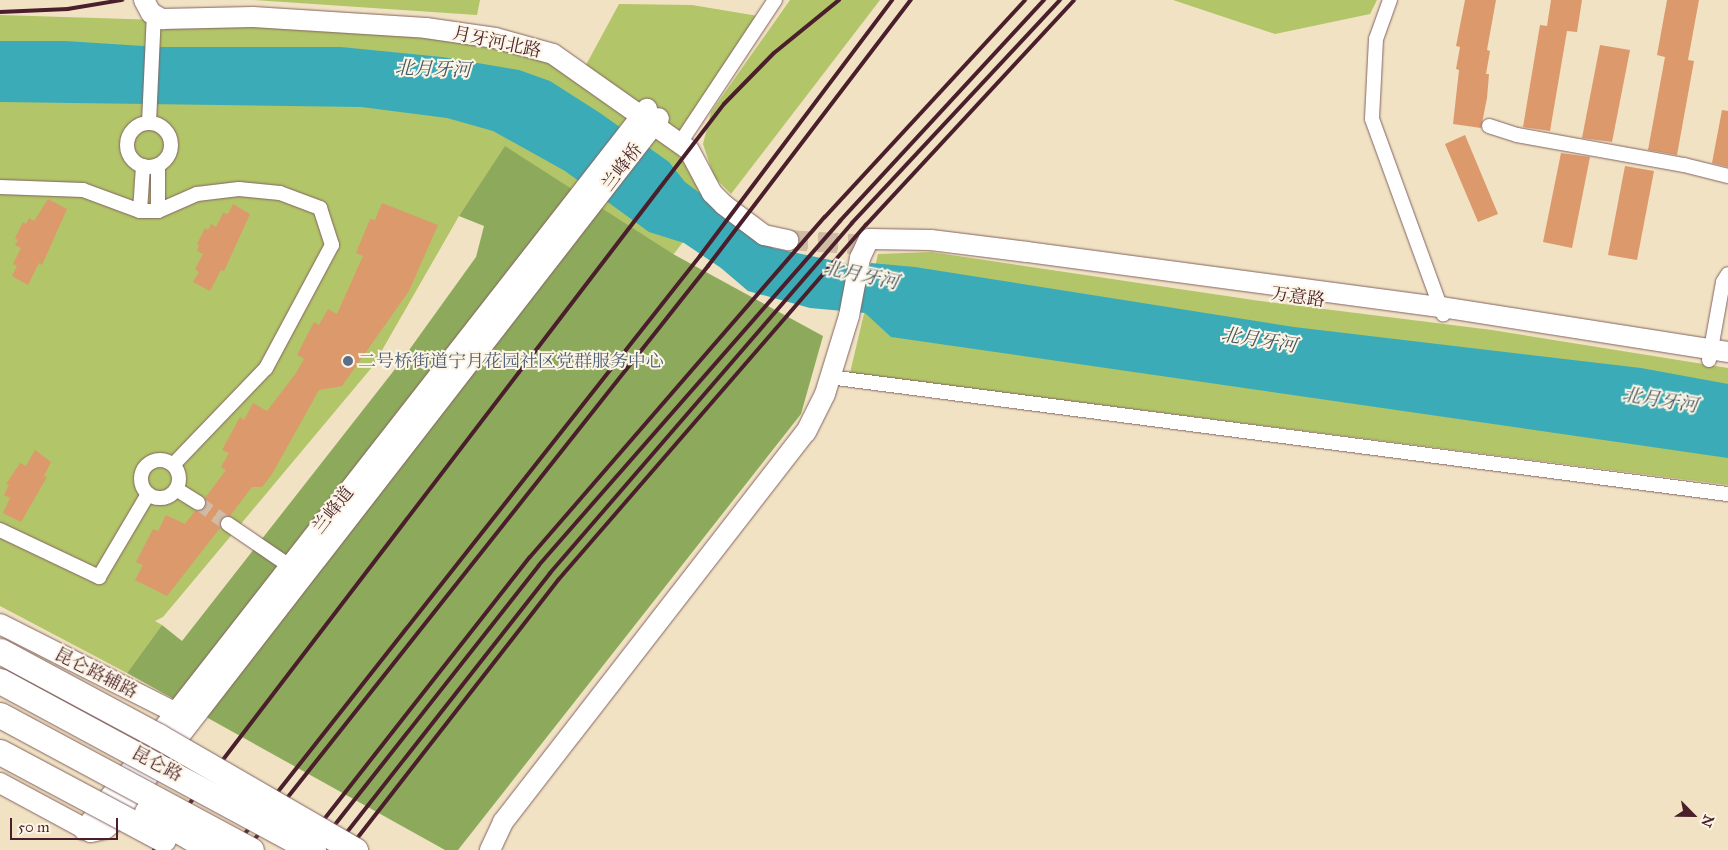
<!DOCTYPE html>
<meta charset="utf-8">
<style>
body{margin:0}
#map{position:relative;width:1728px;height:850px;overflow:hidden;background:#f1e2c4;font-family:"IM FELL Great Primer","Noto Serif SC",serif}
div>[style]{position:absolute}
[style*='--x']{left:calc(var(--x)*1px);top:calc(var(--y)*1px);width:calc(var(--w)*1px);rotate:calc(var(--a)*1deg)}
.green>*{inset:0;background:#b2c568}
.forest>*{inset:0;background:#8daa5c}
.water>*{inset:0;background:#3bacb7}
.building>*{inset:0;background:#dc996c}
.street-tunnel>*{height:14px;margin-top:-7px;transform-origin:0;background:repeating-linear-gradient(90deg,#d0bba5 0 14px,transparent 0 21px)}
.secondary-tunnel>*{height:20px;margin-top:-10px;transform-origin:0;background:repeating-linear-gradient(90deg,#d0bba5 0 20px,transparent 0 30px)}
.roads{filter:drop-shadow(0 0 1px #846361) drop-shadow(0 0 1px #846361)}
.street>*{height:14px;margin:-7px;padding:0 7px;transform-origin:7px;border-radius:7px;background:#fff}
.street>.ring{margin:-7px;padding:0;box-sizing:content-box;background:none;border:14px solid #fff;border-radius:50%}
.secondary>*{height:20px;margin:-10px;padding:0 10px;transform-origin:10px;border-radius:10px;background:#fff}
.rail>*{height:4px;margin:-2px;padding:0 2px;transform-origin:2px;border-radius:2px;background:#4a1f2b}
.bridges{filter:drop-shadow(0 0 1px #846361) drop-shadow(0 0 1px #846361)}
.highway-bridge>*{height:25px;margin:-12.5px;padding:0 12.5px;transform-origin:12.5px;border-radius:12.5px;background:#fff}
.dots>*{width:14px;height:14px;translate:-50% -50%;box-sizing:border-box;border:2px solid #fcf5e5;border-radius:50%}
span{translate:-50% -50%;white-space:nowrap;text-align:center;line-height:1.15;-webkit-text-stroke:4px #fcf5e5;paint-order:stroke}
.street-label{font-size:18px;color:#4a1f2b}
.service-label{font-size:18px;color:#4e5e75}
.left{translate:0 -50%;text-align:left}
.water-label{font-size:19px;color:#445763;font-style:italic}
.north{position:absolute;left:1668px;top:790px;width:50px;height:50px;-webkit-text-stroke:4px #fcf5e5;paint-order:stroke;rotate:113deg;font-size:14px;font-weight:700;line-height:20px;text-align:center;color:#4a1f2b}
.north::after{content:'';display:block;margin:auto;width:18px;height:22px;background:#4a1f2b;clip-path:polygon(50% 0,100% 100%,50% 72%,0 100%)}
.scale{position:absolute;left:10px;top:818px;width:108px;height:22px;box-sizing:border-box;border:2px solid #4a1f2b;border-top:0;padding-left:6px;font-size:15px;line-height:18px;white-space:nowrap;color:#4a1f2b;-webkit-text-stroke:4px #fcf5e5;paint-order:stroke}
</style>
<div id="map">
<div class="green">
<div style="clip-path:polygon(253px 0,480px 0,477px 15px)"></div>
<div style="clip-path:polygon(790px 0,880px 0,731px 194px,714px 177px,703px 144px,711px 112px)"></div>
<div style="clip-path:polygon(1173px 0,1377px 0,1370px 14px,1275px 34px)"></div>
<div style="clip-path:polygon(619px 4px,692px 5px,758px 16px,675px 151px,714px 202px,673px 255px,505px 147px,459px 216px,373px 366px,163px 617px,155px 621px,162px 625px,127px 673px,0 606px,0 15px,385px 27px,551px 57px,580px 76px)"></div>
<div style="clip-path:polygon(931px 252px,1260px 301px,1492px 330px,1728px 368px,1728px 485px,850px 373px,878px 254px)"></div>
</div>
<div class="forest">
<div style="clip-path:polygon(505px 146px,673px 254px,823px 336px,801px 414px,458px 850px,445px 850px,127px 673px,162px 625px,182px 641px,399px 364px,476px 257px,484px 226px,459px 216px)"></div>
</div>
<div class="water">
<div style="clip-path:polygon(0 41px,65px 41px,159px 47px,341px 47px,442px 57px,519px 70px,550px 81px,600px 113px,669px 162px,685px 182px,773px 248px,845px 263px,864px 278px,871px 263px,915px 267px,1294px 327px,1641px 368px,1728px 384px,1728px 458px,891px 337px,865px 313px,810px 308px,748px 291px,721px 268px,684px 243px,649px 232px,565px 171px,493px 131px,447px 118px,361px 107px,0 102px)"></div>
</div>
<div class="building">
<div style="clip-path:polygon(1465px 0,1496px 0,1487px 50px,1490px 51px,1486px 74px,1489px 74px,1487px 98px,1481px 128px,1453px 124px,1459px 70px,1456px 69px,1460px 47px,1456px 46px)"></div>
<div style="clip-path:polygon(1551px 0,1582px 0,1577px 32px,1567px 31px,1550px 131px,1523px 127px,1540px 25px,1547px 26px)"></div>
<div style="clip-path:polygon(1667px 0,1699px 0,1688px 60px,1694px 61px,1677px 155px,1648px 150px,1665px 57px,1657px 55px)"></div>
<div style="clip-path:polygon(1600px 45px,1630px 50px,1612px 142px,1582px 138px)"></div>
<div style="clip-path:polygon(1722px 110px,1728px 111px,1728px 167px,1712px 163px)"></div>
<div style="clip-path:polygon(1465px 135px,1498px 214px,1478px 222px,1445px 144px)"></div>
<div style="clip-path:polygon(1561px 153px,1590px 157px,1572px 248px,1543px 242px)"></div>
<div style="clip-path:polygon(1625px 166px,1654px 171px,1637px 260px,1608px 255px)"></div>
<div style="clip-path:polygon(48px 199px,67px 209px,42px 265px,39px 263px,28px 285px,12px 276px,17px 266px,13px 264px,21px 248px,15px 245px,18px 240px,15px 238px,23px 222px,26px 224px,29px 218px,34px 221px)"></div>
<div style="clip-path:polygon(382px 203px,438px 225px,409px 291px,342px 386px,319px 390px,272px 474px,262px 487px,252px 487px,230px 516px,221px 519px,220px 528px,167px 596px,135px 580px,143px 565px,136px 562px,153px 529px,158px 531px,166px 515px,185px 524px,195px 511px,205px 508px,205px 498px,226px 470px,221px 467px,229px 453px,222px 450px,240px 417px,244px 420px,253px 403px,267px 411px,296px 373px,304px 359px,297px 355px,314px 322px,319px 325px,328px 309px,337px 314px,363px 256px,356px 253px,370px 219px,375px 220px)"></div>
<div style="clip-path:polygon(233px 204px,250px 214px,224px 271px,221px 270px,210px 291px,193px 282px,199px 272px,195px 269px,203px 254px,197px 251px,199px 246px,197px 244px,205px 228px,208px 230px,211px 224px,216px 227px,223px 213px,228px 214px)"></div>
<div style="clip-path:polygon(35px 450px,51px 462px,44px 476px,47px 477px,21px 522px,3px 513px,10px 498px,4px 495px,9px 485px,6px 484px,20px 463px,26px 466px)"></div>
</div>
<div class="street-tunnel">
<div style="--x:198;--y:503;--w:37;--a:35"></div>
</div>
<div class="secondary-tunnel">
<div style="--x:788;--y:240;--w:79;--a:3.6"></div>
</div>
<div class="roads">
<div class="street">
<div style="--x:1390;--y:0;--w:41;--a:109.7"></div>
<div style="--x:1376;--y:39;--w:80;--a:92.9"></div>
<div style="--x:1372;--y:119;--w:208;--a:70"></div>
<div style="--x:149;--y:123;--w:112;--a:-87.4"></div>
<div class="ring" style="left:127px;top:123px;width:30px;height:30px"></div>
<div style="--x:1489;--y:126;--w:29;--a:18"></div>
<div style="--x:1517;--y:135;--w:170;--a:10.2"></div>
<div style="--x:1684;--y:165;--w:45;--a:14"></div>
<div style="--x:680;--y:143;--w:172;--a:-56.4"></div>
<div style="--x:0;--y:187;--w:83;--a:2.1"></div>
<div style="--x:83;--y:190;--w:61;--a:20.2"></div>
<div style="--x:140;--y:211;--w:18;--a:0"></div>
<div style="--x:158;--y:211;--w:43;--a:-23.6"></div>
<div style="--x:197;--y:194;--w:42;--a:-6.8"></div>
<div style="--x:239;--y:189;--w:41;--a:5.6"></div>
<div style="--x:280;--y:193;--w:43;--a:20.6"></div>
<div style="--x:320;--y:208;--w:39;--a:72"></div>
<div style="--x:332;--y:245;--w:140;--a:118.2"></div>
<div style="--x:266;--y:368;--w:134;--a:133.8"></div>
<div style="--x:140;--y:211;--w:45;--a:-86.2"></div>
<div style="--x:158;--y:211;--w:46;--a:-90"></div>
<div style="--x:1709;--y:360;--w:79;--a:-79.8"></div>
<div style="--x:1723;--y:282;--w:9;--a:-58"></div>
<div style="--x:829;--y:377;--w:907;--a:7.42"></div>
<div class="ring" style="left:141px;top:460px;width:24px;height:24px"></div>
<div style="--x:176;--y:489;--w:26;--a:32"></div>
<div style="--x:228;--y:524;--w:83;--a:34.3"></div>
<div style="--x:0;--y:530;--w:110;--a:25.4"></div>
<div style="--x:99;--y:577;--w:96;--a:-59.4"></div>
</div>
<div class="secondary">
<div style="--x:144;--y:0;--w:15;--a:62"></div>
<div style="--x:151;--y:13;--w:13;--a:29"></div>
<div style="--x:162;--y:19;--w:91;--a:-1.3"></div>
<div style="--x:253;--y:17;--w:173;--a:3.6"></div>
<div style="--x:426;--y:28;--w:70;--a:8.2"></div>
<div style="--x:495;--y:38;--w:60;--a:15.4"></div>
<div style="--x:553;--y:54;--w:166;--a:35.2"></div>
<div style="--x:689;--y:150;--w:49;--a:61.9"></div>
<div style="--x:712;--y:193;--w:17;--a:45"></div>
<div style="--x:724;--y:205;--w:50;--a:36.9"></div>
<div style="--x:764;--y:235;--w:25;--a:12"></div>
<div style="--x:0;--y:624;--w:208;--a:26.8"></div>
<div style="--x:0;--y:783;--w:103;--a:28.3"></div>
<div style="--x:91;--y:832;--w:14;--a:-12"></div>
<div style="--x:105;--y:829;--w:9;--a:-41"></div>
<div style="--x:112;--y:823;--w:892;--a:-52.19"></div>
<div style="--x:84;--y:830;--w:915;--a:-52.02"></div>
<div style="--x:490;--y:850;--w:31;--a:-65"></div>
<div style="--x:503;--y:822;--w:494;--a:-52.2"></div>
<div style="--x:806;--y:432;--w:42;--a:-63.4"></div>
<div style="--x:825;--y:394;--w:82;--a:-72.9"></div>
<div style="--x:849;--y:316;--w:59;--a:-79.3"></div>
<div style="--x:860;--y:258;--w:21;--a:-65"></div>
<div style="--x:869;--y:239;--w:62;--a:0.9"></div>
<div style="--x:931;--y:240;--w:97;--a:7.1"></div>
<div style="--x:1027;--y:252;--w:418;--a:7.6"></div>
<div style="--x:1441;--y:307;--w:291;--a:8.9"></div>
</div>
</div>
<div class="rail">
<div style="--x:0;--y:12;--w:68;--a:-2.5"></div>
<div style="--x:68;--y:9;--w:55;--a:-9.5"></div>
<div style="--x:154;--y:850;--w:939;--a:-52.62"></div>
<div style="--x:724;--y:104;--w:71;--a:-45.6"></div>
<div style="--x:774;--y:53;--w:84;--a:-39.2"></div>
<div style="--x:232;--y:850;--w:756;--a:-51.77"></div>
<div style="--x:700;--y:256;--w:320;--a:-53.1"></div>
<div style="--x:246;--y:850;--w:745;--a:-51.65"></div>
<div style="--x:708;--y:266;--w:335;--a:-52.7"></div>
<div style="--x:300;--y:850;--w:372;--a:-51.9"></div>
<div style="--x:530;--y:557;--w:450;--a:-49.1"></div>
<div style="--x:825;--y:217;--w:295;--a:-47.3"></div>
<div style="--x:315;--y:850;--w:362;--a:-51.8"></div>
<div style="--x:539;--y:565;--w:457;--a:-48.8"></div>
<div style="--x:840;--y:221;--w:301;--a:-47.3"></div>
<div style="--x:333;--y:850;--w:352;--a:-51.9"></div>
<div style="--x:550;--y:573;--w:462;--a:-49.2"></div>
<div style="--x:852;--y:223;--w:305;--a:-47"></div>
<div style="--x:348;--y:850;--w:343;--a:-52.1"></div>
<div style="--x:559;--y:579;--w:469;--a:-49.1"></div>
<div style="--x:866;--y:225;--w:306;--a:-47.2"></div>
</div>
<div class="bridges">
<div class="highway-bridge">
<div style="--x:0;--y:651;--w:179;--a:28.3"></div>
<div style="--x:158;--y:736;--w:228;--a:30.1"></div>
<div style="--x:0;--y:681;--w:356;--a:28.4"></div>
<div style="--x:0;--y:715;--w:285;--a:28.3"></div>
<div style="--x:0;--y:752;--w:185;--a:28.1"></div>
<div style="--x:147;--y:812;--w:75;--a:30.3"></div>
</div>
</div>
<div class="dots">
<div style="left:348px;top:361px;background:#5c6f8a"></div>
</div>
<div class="street-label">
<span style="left:497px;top:42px;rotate:12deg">月牙河北路</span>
<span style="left:622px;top:167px;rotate:-53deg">兰峰桥</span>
<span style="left:1298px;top:297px;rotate:8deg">万意路</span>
<span style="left:333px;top:510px;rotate:-52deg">兰峰道</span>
<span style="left:96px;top:673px;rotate:27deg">昆仑路辅路</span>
<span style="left:157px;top:764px;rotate:28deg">昆仑路</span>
</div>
<div class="service-label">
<span class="left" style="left:358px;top:361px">二号桥街道宁月花园社区党群服务中心</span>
</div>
<div class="water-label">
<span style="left:433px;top:69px;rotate:2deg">北月牙河</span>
<span style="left:861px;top:275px;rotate:12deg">北月牙河</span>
<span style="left:1259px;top:340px;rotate:9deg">北月牙河</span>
<span style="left:1660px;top:400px;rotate:9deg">北月牙河</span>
</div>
<div class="north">N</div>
<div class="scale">50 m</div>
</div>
